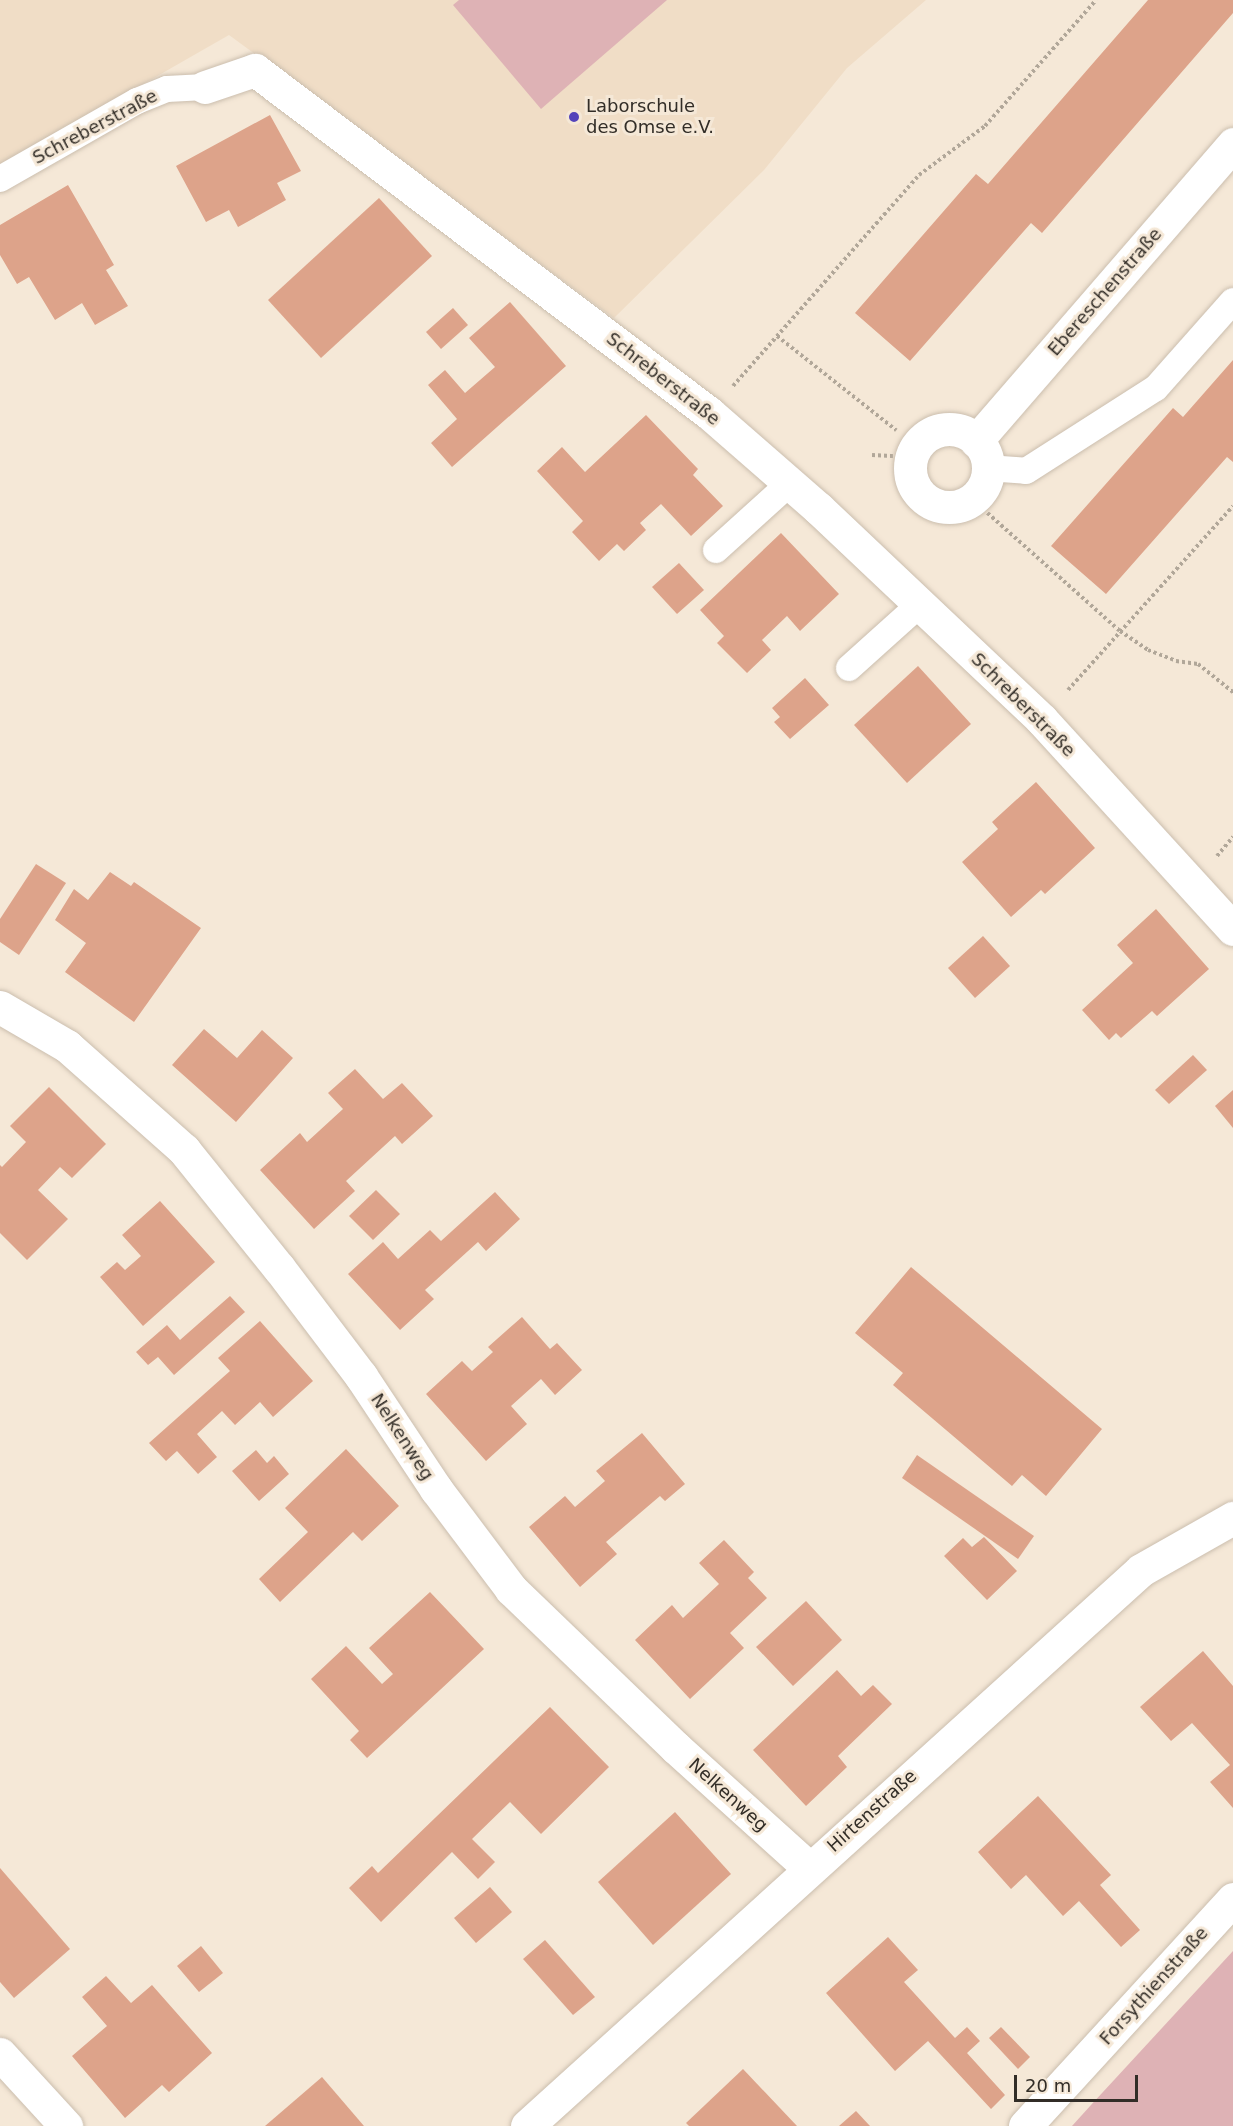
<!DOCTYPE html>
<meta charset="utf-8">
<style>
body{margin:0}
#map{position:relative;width:1233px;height:2126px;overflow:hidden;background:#f5e8d7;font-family:"DejaVu Sans",sans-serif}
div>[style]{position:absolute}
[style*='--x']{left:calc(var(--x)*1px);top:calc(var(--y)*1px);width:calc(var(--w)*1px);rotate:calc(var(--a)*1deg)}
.built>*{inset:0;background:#f0ddc6}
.green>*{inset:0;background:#deb2b5}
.building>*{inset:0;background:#dda38a}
.path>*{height:4px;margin-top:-2px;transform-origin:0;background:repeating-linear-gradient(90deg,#b1a799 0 3px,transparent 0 6px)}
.roads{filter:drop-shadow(0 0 2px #cbbeae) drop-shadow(0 0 2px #cbbeae)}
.lane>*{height:26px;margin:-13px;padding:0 13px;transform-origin:13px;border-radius:13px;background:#fff}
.street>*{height:33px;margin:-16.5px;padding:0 16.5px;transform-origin:16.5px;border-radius:16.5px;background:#fff}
.street>.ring{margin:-16.5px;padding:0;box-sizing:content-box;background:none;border:33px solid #fff;border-radius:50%}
.dots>*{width:16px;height:16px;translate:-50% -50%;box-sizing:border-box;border:3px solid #f5e8d7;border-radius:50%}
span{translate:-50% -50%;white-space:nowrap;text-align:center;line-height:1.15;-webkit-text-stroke:6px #f5e8d7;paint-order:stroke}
.poi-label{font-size:18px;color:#322d27}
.left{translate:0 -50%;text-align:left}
.street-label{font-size:18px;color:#322d27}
.scale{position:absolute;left:1014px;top:2075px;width:124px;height:27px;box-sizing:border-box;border:3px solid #322d27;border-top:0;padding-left:8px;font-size:18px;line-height:21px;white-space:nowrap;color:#322d27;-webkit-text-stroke:4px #f5e8d7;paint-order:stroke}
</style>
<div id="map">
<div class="built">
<div style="clip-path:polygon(0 0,926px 0,847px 68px,764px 170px,614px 318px,229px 35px,0 166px)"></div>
</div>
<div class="green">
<div style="clip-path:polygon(459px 0,667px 0,541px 109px,453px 5px)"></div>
<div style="clip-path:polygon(1233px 1951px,1233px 2126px,1072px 2126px,1091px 2105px)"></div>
</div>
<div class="building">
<div style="clip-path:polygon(1148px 0,1233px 0,1233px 13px,1042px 233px,1031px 223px,910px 361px,855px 313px,976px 174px,988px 184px)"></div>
<div style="clip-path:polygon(270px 115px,301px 171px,277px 183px,286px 200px,238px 227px,229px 210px,206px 222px,176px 166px)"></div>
<div style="clip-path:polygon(68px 185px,114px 265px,106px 270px,128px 306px,95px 325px,82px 303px,55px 320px,29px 277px,17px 284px,0 255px,0 225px)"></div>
<div style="clip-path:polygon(379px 198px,432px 256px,321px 358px,268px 300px)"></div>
<div style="clip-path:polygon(510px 302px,566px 366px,452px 467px,431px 443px,457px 419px,428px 385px,445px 370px,465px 393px,495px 367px,469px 338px)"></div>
<div style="clip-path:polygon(453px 308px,468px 325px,441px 349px,426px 332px)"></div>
<div style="clip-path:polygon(1233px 360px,1233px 462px,1227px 457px,1106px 594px,1051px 546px,1173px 408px,1183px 417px)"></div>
<div style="clip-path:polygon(646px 415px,698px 469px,693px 475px,723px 506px,691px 536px,661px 504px,640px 523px,646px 530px,624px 551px,617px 544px,599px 561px,572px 532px,583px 521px,537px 471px,562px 447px,585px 472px)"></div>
<div style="clip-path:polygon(781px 533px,839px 594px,800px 631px,787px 616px,762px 640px,771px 650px,747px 673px,717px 643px,724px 636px,700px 610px)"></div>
<div style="clip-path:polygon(679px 563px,704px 590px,677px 614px,652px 587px)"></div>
<div style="clip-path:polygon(918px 666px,971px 724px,907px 783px,854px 725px)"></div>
<div style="clip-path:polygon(805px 678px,829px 705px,790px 739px,774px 722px,780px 717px,772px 708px)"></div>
<div style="clip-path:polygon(1036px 782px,1095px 848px,1045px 894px,1041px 890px,1011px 917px,962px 862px,998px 829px,992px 822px)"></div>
<div style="clip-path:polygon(36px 864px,66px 883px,19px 955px,0 942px,0 919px)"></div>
<div style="clip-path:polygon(110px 872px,131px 886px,134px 882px,201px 928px,134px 1022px,65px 972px,86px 943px,55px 920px,74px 889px,88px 900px)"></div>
<div style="clip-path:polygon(1156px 909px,1209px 969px,1157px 1016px,1152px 1011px,1121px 1038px,1116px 1033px,1109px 1040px,1082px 1010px,1133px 963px,1117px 945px)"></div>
<div style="clip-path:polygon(983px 936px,1010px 966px,975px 998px,948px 968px)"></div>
<div style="clip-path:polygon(204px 1029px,237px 1058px,262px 1030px,293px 1058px,236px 1122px,172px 1065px)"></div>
<div style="clip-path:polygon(1193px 1055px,1207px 1070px,1169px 1104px,1155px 1090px)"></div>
<div style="clip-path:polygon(355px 1069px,383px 1099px,402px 1083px,433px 1116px,402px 1144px,395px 1136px,346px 1181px,355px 1191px,314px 1229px,260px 1170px,300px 1133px,307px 1142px,343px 1109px,328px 1093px)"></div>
<div style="clip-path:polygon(49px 1087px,106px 1144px,72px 1178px,60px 1167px,38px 1190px,68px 1219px,27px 1260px,0 1233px,0 1165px,2px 1167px,26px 1142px,10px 1126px)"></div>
<div style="clip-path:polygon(1233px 1090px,1233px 1128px,1215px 1106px)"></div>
<div style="clip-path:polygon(376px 1190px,400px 1214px,373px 1240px,349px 1216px)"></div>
<div style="clip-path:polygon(495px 1192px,520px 1219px,486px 1251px,478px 1242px,425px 1290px,434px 1299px,400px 1330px,348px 1274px,383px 1242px,398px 1259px,430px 1230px,441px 1241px)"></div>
<div style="clip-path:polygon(160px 1201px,215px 1262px,143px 1326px,100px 1277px,117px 1262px,125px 1270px,141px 1256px,122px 1235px)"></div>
<div style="clip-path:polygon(911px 1267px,1102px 1429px,1046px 1496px,1022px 1475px,1012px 1486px,893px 1385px,903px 1373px,855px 1333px)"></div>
<div style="clip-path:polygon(230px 1296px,245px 1312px,174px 1375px,158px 1357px,148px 1365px,136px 1352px,167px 1325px,180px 1340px)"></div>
<div style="clip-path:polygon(522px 1317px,550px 1349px,557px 1343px,582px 1370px,555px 1395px,541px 1379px,511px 1406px,527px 1424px,486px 1461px,426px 1394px,462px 1361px,472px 1371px,493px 1352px,488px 1347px)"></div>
<div style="clip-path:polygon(260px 1321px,313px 1381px,273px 1417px,260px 1402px,235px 1425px,222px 1411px,197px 1434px,217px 1457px,198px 1474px,177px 1451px,166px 1461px,149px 1443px,230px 1371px,218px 1358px)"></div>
<div style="clip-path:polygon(642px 1433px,685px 1484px,665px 1501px,660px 1496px,606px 1542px,617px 1554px,580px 1587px,529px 1527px,565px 1496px,575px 1507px,605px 1481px,596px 1471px)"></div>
<div style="clip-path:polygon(346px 1449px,399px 1506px,362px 1541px,353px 1532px,280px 1602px,259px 1579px,308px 1532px,285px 1508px)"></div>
<div style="clip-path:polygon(256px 1450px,267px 1463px,274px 1456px,289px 1474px,259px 1501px,232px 1471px)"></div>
<div style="clip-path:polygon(917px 1455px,1034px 1536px,1018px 1559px,902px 1478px)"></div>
<div style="clip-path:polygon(984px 1537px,1017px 1571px,987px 1600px,944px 1556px,963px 1538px,972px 1547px)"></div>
<div style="clip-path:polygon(724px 1540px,754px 1572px,748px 1578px,767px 1598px,730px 1633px,744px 1648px,690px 1699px,635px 1640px,672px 1605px,683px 1618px,719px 1584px,699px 1563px)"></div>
<div style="clip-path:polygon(430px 1592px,484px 1649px,367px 1758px,350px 1740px,359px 1731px,311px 1679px,346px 1646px,382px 1684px,393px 1674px,369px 1648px)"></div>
<div style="clip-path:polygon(806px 1601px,842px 1640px,793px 1686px,756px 1647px)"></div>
<div style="clip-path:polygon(1203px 1651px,1233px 1686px,1233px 1808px,1210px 1782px,1230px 1765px,1192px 1723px,1171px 1741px,1140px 1707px)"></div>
<div style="clip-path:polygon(837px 1670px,861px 1696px,873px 1685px,892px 1704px,838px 1756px,847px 1767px,806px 1806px,753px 1750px)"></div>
<div style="clip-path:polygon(550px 1707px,609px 1767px,541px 1834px,510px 1802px,472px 1839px,495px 1862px,478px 1879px,452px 1852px,381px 1922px,349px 1888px,372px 1866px,378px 1873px)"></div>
<div style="clip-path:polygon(1038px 1796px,1111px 1875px,1100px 1885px,1140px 1930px,1121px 1947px,1079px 1901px,1063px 1916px,1026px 1875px,1011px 1889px,978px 1852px)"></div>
<div style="clip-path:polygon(675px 1812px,731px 1874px,653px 1945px,598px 1882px)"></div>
<div style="clip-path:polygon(0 1868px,70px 1949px,14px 1998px,0 1982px)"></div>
<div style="clip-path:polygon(490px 1887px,512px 1912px,476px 1943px,454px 1918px)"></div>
<div style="clip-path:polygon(888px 1937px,918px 1970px,904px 1982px,955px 2038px,967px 2027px,980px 2041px,967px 2053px,1005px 2095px,991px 2109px,928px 2041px,895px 2071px,826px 1993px)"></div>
<div style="clip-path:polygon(545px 1940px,595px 1997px,573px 2015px,523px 1959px)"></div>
<div style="clip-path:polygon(201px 1946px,223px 1973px,199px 1992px,177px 1966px)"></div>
<div style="clip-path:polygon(106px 1976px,131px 2003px,152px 1985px,212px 2053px,169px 2092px,162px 2085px,125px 2118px,72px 2056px,107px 2026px,82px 1997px)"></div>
<div style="clip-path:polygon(1001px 2027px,1030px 2057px,1018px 2069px,989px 2038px)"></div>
<div style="clip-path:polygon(743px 2069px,797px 2126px,689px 2126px,686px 2123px)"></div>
<div style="clip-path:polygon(322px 2077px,364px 2126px,265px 2126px)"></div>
<div style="clip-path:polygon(856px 2111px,870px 2126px,839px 2126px)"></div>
</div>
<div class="path">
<div style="--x:777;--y:336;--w:152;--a:38.3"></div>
<div style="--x:733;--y:386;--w:281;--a:-48.6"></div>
<div style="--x:919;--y:175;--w:82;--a:-36.6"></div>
<div style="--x:985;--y:126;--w:168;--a:-48.6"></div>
<div style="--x:872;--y:455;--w:39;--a:3"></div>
<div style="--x:974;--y:501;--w:195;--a:41.7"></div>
<div style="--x:1120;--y:631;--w:34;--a:34"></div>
<div style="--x:1148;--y:650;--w:30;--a:21"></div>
<div style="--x:1176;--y:661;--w:22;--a:8"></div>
<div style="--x:1198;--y:664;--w:45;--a:38.7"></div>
<div style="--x:1068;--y:690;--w:247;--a:-48.1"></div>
<div style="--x:1217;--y:856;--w:25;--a:-50"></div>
</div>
<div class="roads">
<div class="lane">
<div style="--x:0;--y:179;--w:158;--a:-29.7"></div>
<div style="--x:137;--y:101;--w:32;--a:-22"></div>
<div style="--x:167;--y:89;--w:38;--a:-3"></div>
<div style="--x:987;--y:468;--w:39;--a:4"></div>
<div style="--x:1026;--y:471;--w:154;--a:-32.6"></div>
<div style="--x:1156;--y:388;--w:116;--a:-48.5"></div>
<div style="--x:716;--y:550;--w:100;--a:-42.2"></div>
<div style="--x:849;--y:668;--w:96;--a:-42"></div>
</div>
<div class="street">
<div style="--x:205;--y:87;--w:53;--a:-18.8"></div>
<div style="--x:255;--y:70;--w:569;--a:37.07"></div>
<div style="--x:709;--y:413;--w:145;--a:41.1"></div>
<div style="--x:818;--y:508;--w:308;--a:43.4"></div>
<div style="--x:1042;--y:720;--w:283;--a:47.6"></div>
<div class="ring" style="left:910px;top:429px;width:45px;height:45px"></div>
<div style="--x:976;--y:441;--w:393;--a:-49.1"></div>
<div style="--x:0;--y:1007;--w:78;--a:30.2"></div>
<div style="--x:67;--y:1046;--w:157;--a:41.6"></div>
<div style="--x:184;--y:1150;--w:151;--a:51.2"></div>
<div style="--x:279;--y:1268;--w:136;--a:52.8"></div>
<div style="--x:361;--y:1376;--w:136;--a:56.4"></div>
<div style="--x:436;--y:1489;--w:125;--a:53.1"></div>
<div style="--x:511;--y:1589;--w:228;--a:43.9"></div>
<div style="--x:675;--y:1747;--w:181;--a:42.1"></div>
<div style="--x:0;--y:2054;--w:98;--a:47.5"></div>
<div style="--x:527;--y:2126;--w:828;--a:-42.16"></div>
<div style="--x:1141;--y:1570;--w:106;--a:-29.5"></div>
<div style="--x:1025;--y:2126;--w:308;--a:-47.5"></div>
</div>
</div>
<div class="dots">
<div style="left:574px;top:117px;background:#5343ba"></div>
</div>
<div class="poi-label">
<span class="left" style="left:586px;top:117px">Laborschule<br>des Omse e.V.</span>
</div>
<div class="street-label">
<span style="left:95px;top:127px;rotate:-28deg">Schreberstraße</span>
<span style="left:1105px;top:292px;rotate:-49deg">Ebereschenstraße</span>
<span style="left:663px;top:379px;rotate:38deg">Schreberstraße</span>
<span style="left:1023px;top:705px;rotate:45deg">Schreberstraße</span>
<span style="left:402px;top:1437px;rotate:57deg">Nelkenweg</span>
<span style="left:728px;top:1795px;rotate:42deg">Nelkenweg</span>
<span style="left:872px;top:1811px;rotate:-42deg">Hirtenstraße</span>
<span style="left:1154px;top:1986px;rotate:-48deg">Forsythienstraße</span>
</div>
<div class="scale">20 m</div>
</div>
